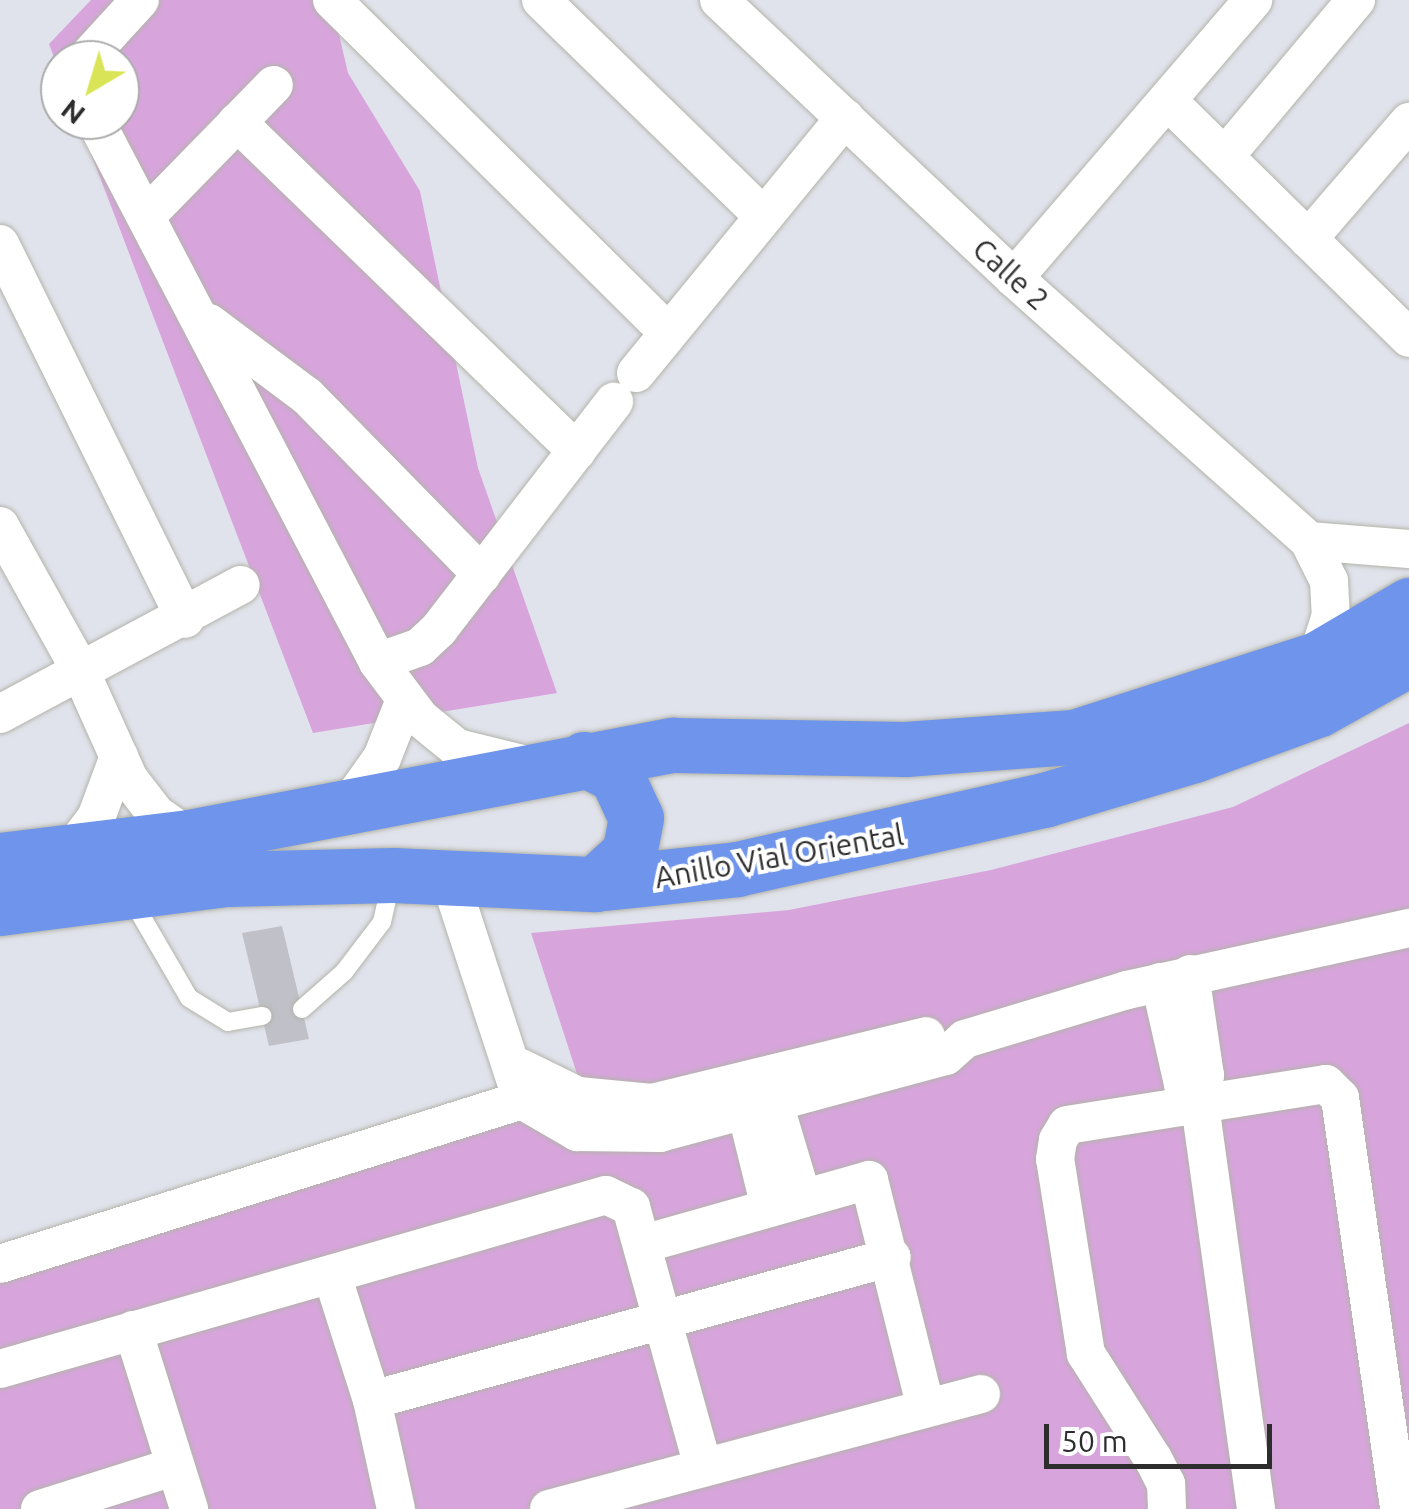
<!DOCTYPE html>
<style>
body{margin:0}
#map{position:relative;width:1409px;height:1509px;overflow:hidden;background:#e1e3ec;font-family:Ubuntu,sans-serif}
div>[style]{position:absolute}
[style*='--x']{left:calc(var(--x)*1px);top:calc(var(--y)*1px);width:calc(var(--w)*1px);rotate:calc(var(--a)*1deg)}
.green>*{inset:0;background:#d7a5dc}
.building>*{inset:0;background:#c0c0c8}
.roads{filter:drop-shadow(0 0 2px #b3b4aa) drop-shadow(0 0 2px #b3b4aa)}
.lane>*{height:18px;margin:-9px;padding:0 9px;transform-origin:9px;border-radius:9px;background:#fff}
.street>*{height:38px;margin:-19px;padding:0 19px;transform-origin:19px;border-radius:19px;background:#fff}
.highway>*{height:55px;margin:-27.5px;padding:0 27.5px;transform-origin:27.5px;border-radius:27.5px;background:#6e94eb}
span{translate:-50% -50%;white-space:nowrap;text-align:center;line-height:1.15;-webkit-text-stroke:8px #fff;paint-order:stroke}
.street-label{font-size:30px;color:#2d2d2d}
.north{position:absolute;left:40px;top:40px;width:100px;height:100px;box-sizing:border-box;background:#fff;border:2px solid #ababab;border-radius:50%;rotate:218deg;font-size:28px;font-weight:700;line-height:40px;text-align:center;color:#2d2d2d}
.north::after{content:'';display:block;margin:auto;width:35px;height:45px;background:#dae457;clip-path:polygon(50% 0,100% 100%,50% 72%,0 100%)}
.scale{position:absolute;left:1044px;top:1424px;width:228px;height:45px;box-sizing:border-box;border:5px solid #2d2d2d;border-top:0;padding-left:12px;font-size:30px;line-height:35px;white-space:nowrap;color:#2d2d2d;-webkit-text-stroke:8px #fff;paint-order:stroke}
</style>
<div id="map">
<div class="green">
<div style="clip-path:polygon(91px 0,331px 0,348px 73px,420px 191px,478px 468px,557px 693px,313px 733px,78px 120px,120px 120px,120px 60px,60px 60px,60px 73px,49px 44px)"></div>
<div style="clip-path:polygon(1409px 723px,1409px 1509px,0 1509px,0 1277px,579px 1080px,531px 933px,789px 910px,991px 870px,1233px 807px)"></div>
</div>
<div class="building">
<div style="clip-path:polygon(282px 926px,309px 1039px,269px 1046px,242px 933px)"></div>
</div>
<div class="roads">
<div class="lane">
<div style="--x:132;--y:900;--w:113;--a:59.8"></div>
<div style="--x:189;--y:998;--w:46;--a:31.6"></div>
<div style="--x:228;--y:1022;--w:35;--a:-10"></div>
<div style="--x:302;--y:1009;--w:56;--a:-41.4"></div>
<div style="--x:344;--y:972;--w:63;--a:-52.8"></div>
<div style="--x:382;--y:922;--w:41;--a:-77.3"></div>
</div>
<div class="street">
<div style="--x:332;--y:0;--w:472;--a:44.7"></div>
<div style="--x:541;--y:0;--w:308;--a:44.2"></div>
<div style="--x:719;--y:0;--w:405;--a:43.3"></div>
<div style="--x:1014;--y:278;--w:395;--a:41.7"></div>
<div style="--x:1309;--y:541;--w:45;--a:63.4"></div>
<div style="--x:1329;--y:581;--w:34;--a:87"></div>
<div style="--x:1331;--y:615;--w:46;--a:107.7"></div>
<div style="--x:85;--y:60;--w:81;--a:-47.5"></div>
<div style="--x:1168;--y:101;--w:338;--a:44.5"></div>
<div style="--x:95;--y:120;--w:611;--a:62.43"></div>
<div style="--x:378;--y:662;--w:70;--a:53.1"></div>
<div style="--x:420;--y:718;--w:48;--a:39"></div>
<div style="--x:457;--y:748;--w:67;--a:13.8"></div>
<div style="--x:237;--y:122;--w:473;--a:44.1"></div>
<div style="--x:1225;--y:156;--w:204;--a:-50"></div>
<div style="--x:146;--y:216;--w:183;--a:-45.7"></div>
<div style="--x:1308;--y:239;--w:155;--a:-49.2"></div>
<div style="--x:0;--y:244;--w:418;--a:63.7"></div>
<div style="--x:1014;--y:278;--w:367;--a:-49.3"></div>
<div style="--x:209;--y:323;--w:122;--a:36.7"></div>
<div style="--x:307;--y:396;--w:250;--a:45.6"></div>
<div style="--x:636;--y:373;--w:330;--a:-50.7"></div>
<div style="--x:0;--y:526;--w:162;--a:60.9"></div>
<div style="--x:79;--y:668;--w:122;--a:65.8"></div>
<div style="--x:129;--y:779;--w:44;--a:52.4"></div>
<div style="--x:156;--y:814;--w:40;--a:34.9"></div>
<div style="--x:1309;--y:541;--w:100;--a:4.6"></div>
<div style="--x:378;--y:662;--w:45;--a:-19.7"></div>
<div style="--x:420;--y:647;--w:26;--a:-43"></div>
<div style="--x:439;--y:629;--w:287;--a:-52.4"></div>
<div style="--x:0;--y:714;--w:273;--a:-28.2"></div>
<div style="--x:347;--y:807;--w:60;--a:-54.5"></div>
<div style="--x:382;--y:758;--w:62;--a:-68.4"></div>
<div style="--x:70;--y:852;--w:43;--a:-52.6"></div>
<div style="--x:96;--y:818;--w:66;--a:-69.6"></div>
<div style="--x:449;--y:877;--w:235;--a:71.9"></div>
<div style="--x:522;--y:1100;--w:64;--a:30.2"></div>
<div style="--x:577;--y:1132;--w:83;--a:0.7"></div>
<div style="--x:660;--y:1133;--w:296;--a:-15.1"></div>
<div style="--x:946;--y:1056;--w:25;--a:-42"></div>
<div style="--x:965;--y:1039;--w:169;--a:-16.8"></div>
<div style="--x:1127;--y:990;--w:289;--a:-12.4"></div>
<div style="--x:1190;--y:974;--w:102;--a:81.6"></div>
<div style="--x:1205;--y:1075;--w:30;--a:99"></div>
<div style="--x:1200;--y:1105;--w:408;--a:82.1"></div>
<div style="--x:1160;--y:982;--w:105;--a:77.3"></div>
<div style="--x:1183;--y:1084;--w:23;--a:50"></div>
<div style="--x:521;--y:1068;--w:64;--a:26.2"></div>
<div style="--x:578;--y:1096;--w:74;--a:5.4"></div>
<div style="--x:652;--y:1103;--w:282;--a:-13.7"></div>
<div style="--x:767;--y:1080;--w:122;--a:73.3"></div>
<div style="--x:740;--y:1086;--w:125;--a:76.1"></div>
<div style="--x:643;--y:1244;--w:235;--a:-15.8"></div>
<div style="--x:869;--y:1180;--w:235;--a:76"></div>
<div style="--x:0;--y:1264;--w:547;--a:-17.44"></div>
<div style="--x:522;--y:1100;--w:25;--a:-42"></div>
<div style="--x:332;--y:1275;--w:131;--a:72.3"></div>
<div style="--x:372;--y:1400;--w:112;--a:77.6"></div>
<div style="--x:133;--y:1330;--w:188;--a:72.6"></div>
<div style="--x:0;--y:1369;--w:630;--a:-16.02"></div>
<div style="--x:606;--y:1195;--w:28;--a:26"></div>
<div style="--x:631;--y:1207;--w:270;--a:74.5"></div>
<div style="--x:372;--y:1400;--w:539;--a:-15.38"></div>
<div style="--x:40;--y:1509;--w:139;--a:-17.5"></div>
<div style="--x:549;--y:1509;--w:447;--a:-14.9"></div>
<div style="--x:1167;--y:1509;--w:25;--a:-92"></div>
<div style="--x:1166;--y:1484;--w:28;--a:-117"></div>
<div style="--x:1153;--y:1459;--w:125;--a:-122.5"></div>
<div style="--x:1086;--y:1354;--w:197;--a:-99"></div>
<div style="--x:1055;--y:1159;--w:19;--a:-81"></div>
<div style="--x:1058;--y:1140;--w:17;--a:-59"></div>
<div style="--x:1067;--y:1125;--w:262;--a:-9"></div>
<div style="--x:1326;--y:1084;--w:20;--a:45"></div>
<div style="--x:1340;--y:1098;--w:415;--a:81.8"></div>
</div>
<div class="highway">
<div style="--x:584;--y:759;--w:36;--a:27"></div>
<div style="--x:616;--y:775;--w:47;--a:65.1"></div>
<div style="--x:636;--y:818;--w:36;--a:101"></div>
<div style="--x:629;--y:853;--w:46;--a:137.6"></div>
<div style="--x:0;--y:860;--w:190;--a:-6.9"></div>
<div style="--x:189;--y:837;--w:493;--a:-10.8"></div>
<div style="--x:673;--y:745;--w:232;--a:1"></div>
<div style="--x:905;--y:749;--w:169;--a:-4.1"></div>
<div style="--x:1074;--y:737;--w:255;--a:-17.8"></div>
<div style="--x:1317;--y:659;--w:107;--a:-30.4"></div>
<div style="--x:0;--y:908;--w:228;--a:-7.3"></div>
<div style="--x:226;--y:879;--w:167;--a:-1.4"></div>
<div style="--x:393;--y:875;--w:202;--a:2.6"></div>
<div style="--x:595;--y:884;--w:143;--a:-6"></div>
<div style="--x:737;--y:869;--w:315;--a:-12.7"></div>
<div style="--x:1044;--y:800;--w:157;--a:-16.7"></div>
<div style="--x:1194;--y:755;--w:133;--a:-20.2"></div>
<div style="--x:1319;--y:709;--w:103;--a:-29.1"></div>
</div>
</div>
<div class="street-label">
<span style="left:1011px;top:274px;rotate:42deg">Calle 2</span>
<span style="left:779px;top:856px;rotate:-10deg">Anillo Vial Oriental</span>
</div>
<div class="north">N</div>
<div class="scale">50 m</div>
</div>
